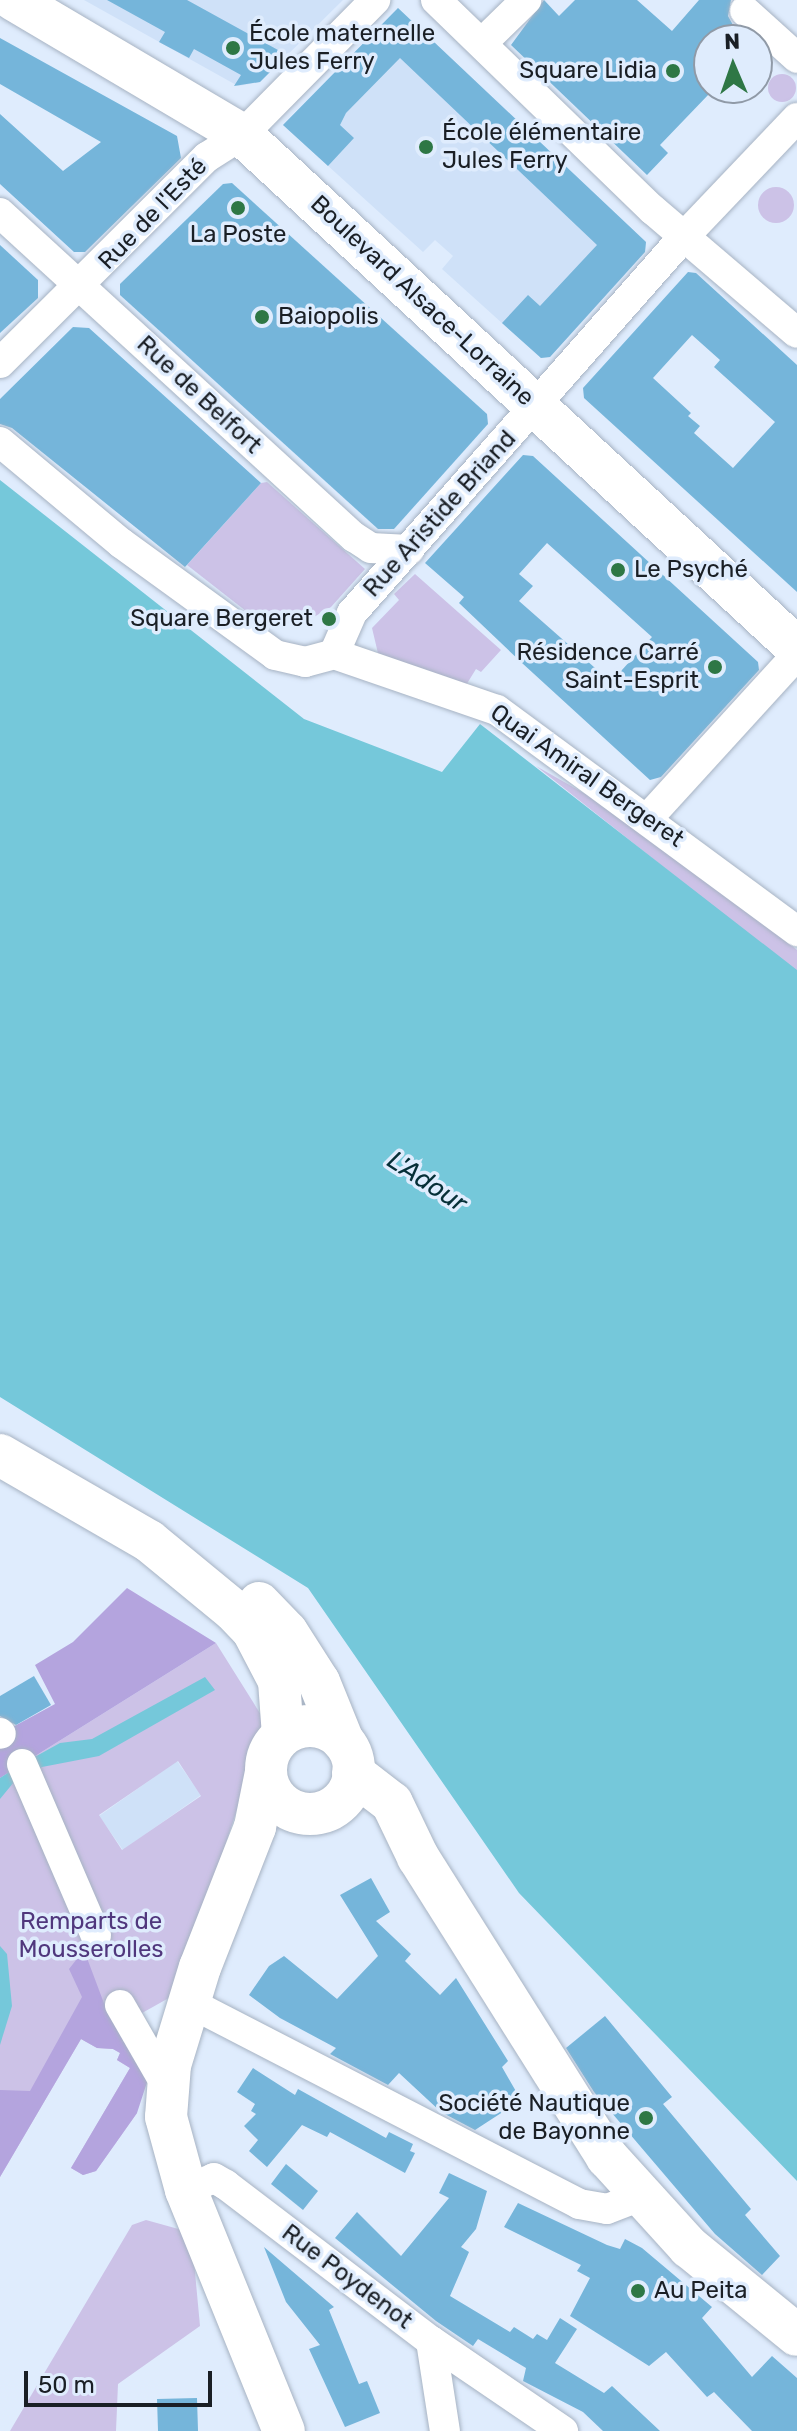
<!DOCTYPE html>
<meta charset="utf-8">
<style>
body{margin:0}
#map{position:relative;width:797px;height:2431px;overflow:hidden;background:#dfecfd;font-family:Rubik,sans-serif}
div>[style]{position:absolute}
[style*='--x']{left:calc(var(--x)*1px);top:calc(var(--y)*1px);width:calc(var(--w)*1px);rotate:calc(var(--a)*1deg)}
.built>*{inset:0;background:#cfe1f8}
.green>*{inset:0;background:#ccc2e7}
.round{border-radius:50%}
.forest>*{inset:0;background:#b4a4de}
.water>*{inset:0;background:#75c8da}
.building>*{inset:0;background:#75b5da}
.roads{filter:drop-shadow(0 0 2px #a7b3c3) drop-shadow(0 0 2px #a7b3c3)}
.street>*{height:30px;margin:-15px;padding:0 15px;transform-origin:15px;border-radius:15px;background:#fff}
.secondary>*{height:42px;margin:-21px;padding:0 21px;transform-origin:21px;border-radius:21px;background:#fff}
.secondary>.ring{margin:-21px;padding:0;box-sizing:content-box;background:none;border:42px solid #fff;border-radius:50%}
.dots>*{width:22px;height:22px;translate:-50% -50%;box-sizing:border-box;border:4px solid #dfecfd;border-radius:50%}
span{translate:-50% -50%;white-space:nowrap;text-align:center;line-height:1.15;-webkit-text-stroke:7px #dfecfd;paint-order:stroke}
.poi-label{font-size:24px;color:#1a1f25}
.left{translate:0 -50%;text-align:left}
.right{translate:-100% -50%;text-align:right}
.street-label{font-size:24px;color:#1a1f25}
.park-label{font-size:24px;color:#50377d}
.water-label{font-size:26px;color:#062f37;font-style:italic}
.north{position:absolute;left:693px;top:24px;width:80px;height:80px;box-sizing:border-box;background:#dfecfd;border:2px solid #909aa7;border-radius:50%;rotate:358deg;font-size:22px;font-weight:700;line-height:32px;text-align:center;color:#1a1f25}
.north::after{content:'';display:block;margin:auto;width:28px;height:36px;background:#2e7745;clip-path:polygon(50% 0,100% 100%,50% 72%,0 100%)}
.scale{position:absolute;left:24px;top:2371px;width:188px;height:36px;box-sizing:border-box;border:4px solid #1a1f25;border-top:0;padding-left:10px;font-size:24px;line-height:28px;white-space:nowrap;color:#1a1f25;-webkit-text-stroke:6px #dfecfd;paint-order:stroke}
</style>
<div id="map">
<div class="built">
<div style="clip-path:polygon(84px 0,343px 0,260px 82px,238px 86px)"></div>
<div style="clip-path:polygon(398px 8px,646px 242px,645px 252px,550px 357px,541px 358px,442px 269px,453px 256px,435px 240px,423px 252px,283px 125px)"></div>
<div style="clip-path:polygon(177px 1761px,201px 1795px,123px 1850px,99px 1816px)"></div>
</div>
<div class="green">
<div class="round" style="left:768px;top:74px;width:28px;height:28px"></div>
<div class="round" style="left:758px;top:187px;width:36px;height:36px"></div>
<div style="clip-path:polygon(267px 482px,365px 569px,331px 607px,307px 621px,279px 624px,251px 615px,187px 565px,261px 483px)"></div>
<div style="clip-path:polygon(415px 574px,501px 650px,481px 672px,476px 669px,463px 690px,381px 666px,372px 628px,399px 600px,394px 594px)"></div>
<div style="clip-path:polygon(536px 766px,610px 808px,735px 899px,797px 950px,797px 973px)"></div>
<div style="clip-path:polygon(evenodd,216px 1643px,263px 1718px,263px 1731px,176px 1994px,126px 2022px,137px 2113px,96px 2171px,83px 2175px,71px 2168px,130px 2068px,117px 2060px,120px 2053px,113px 2049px,97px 2048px,81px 2039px,0 2177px,0 1778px,216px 1643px,178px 1761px,201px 1796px,122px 1850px,99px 1815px,178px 1761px)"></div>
<div style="clip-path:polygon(146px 2220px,182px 2230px,193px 2251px,200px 2326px,118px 2384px,116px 2431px,10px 2431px,132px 2225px)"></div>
</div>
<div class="forest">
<div style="clip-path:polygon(127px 1588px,216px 1643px,0 1778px,0 1734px,55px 1704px,35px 1665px,73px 1642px)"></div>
<div style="clip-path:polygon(84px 1950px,108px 2014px,151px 2070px,137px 2113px,96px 2171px,83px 2175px,71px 2168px,130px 2068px,117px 2060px,120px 2053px,113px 2049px,97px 2048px,81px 2039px,0 2177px,0 2090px,30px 2091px,82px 1997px,69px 1969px)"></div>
</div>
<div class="water">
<div style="clip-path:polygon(0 480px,304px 719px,442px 772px,480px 724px,797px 970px,797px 2181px,519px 1893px,308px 1588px,0 1397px)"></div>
<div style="clip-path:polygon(205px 1677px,215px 1690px,99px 1756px,42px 1767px,14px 1782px,0 1799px,0 1778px,22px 1764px,60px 1743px,92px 1739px)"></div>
<div style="clip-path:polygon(0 1946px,7px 1954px,12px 2006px,0 2045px)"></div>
</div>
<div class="building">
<div style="clip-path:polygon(107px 0,187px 0,287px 55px,260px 82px,234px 86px,241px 75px,194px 49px,189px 58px,159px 42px,165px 32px)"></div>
<div style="clip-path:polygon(544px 0,559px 16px,575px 0,637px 0,672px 31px,699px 0,731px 0,728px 16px,733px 25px,720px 40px,709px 40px,709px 94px,660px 145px,668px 153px,647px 175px,511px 45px)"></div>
<div style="clip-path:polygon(398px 8px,646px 242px,645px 252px,550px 357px,541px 358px,502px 323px,528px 295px,540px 306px,597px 245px,400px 58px,346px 113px,340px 125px,354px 138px,328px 166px,283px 125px)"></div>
<div style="clip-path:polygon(0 38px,177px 136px,181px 158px,85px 252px,74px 252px,0 184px,0 114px,63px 171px,101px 142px,0 84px)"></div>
<div style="clip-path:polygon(232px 183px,487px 414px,488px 424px,394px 529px,378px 529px,120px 295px,120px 284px,223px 184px)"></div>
<div style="clip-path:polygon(0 245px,38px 280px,38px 298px,0 333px)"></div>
<div style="clip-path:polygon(evenodd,688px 272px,696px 273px,797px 365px,797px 592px,584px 398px,583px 388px,688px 272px,692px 335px,720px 360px,714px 367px,775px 422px,733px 468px,694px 433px,700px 426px,688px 416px,691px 413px,653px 378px,692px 335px)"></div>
<div style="clip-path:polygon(73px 327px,89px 328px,261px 483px,185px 567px,12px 428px,0 424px,0 399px)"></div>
<div style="clip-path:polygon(evenodd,523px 455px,533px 456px,758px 662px,759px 670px,661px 777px,650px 780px,522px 663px,459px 603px,464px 597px,425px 563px,523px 455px,547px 543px,652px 637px,611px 682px,519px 601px,533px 586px,519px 574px,547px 543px)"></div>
<div style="clip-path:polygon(34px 1676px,51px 1705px,16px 1725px,0 1716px,0 1696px)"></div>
<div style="clip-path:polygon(371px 1878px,390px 1912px,376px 1921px,411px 1954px,405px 1961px,440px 1995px,456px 1978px,508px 2061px,502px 2067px,521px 2100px,475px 2130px,441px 2112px,399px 2073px,388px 2085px,330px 2054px,336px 2048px,280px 2018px,249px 1995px,269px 1966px,284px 1956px,337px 1999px,378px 1956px,340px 1895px)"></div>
<div style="clip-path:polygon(605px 2016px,672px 2097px,663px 2104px,751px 2209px,745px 2215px,780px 2256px,762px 2275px,715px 2234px,594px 2092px,566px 2048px)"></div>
<div style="clip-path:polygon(253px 2068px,295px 2095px,298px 2089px,386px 2138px,389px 2132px,413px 2144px,410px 2151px,415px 2153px,405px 2173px,330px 2132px,327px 2137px,302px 2125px,267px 2167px,249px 2151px,258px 2140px,244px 2126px,256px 2114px,251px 2111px,255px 2104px,237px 2092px)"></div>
<div style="clip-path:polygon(286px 2164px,318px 2191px,303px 2210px,271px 2184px)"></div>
<div style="clip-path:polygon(449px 2173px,487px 2191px,476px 2229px,461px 2247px,469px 2252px,450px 2296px,510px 2332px,514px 2327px,533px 2339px,537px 2334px,547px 2340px,560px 2318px,577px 2329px,555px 2363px,604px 2393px,612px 2386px,660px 2431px,603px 2431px,583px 2412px,523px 2381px,526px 2368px,478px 2339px,473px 2346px,436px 2321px,335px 2238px,357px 2212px,401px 2256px,449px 2198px,439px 2193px)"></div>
<div style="clip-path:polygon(518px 2203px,607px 2245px,620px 2249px,625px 2239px,642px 2248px,712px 2307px,702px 2318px,752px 2377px,772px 2356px,797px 2378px,797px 2431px,752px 2431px,714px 2392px,707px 2397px,666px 2352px,649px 2366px,570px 2316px,590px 2278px,577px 2271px,581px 2265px,504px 2227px)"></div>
<div style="clip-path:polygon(264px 2247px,334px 2307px,329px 2310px,359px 2384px,367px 2381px,380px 2413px,345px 2427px,309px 2349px,320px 2345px,286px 2302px)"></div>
<div style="clip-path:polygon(197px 2398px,198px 2431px,158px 2431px,157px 2399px)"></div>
</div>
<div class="roads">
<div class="street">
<div style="--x:436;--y:0;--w:302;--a:44.1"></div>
<div style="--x:653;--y:210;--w:189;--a:40.5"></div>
<div style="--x:745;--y:11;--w:70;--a:42.1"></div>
<div style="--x:482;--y:43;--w:62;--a:-44.3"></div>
<div style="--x:0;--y:213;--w:480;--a:42.5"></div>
<div style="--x:354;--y:537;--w:20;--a:33"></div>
<div style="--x:371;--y:548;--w:38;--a:3"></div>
<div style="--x:0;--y:363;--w:292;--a:-44.9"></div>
<div style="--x:207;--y:157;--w:41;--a:-32.2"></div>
<div style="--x:242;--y:135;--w:190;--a:-45.4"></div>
<div style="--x:0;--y:442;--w:158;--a:39.9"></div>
<div style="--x:121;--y:543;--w:190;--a:36"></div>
<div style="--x:275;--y:655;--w:31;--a:13"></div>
<div style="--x:305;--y:662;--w:30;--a:-15"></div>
<div style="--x:334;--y:654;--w:172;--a:19"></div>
<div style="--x:497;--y:710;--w:373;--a:36.4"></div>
<div style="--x:334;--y:654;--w:45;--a:-66.3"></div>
<div style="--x:352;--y:613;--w:492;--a:-48.6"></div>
<div style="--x:677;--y:244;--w:174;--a:-46.4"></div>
<div style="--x:648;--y:818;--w:221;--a:-47.6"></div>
<div style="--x:0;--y:1733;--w:1;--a:45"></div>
<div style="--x:22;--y:1764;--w:187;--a:66.7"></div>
<div style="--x:190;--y:2003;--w:438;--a:27.3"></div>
<div style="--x:579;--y:2204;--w:28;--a:10"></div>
<div style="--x:607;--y:2209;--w:34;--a:-21"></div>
<div style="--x:120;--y:2005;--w:92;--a:60.1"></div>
<div style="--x:186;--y:2190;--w:30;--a:-23"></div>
<div style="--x:214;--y:2178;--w:14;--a:30"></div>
<div style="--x:226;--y:2185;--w:258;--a:37.3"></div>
<div style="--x:431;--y:2341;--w:91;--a:81.2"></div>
<div style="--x:431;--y:2341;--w:160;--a:34.3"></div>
</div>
<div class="secondary">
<div style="--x:14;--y:0;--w:265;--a:30.6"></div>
<div style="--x:242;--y:135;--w:756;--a:42.75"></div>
<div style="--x:0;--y:1455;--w:172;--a:30"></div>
<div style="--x:149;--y:1541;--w:109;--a:39.4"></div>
<div style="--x:233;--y:1610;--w:29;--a:46"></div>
<div style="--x:253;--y:1631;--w:56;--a:62.5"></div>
<div style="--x:279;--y:1681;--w:54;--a:85.8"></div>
<div style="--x:259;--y:1603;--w:40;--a:46"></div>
<div style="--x:287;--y:1632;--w:59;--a:57.4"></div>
<div style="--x:319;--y:1682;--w:64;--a:67.9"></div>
<div class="ring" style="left:266px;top:1726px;width:46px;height:46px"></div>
<div style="--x:266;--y:1772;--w:56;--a:101.3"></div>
<div style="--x:255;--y:1827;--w:150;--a:111.4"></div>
<div style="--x:200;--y:1967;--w:102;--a:107"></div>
<div style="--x:170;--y:2065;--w:52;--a:94.4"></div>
<div style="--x:166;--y:2117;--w:76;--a:74.7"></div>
<div style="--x:186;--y:2190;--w:260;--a:67.9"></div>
<div style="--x:353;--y:1773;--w:49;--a:37.6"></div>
<div style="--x:392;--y:1803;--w:60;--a:64.3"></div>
<div style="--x:418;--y:1857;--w:355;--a:57.8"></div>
<div style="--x:607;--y:2157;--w:122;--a:47.7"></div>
<div style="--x:689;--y:2247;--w:139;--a:39.2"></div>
</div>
</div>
<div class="dots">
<div style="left:233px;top:48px;background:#2e7745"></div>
<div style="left:673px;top:71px;background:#2e7745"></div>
<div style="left:426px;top:147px;background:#2e7745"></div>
<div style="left:238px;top:208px;background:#2e7745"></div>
<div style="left:262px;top:317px;background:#2e7745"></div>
<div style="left:618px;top:570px;background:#2e7745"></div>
<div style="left:329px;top:619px;background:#2e7745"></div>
<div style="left:715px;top:667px;background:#2e7745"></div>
<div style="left:646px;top:2118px;background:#2e7745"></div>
<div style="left:638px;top:2291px;background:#2e7745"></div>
</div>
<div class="poi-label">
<span class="left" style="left:249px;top:48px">École maternelle<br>Jules Ferry</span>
<span class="right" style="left:657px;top:71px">Square Lidia</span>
<span class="left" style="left:442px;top:147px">École élémentaire<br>Jules Ferry</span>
<span style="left:238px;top:235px">La Poste</span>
<span class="left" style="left:278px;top:317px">Baiopolis</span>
<span class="left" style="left:634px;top:570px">Le Psyché</span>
<span class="right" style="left:313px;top:619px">Square Bergeret</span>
<span class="right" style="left:699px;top:667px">Résidence Carré<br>Saint-Esprit</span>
<span class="right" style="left:630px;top:2118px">Société Nautique<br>de Bayonne</span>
<span class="left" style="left:654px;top:2291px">Au Peita</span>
</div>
<div class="street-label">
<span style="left:153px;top:214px;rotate:-46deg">Rue de l'Esté</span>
<span style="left:422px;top:301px;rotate:43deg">Boulevard Alsace-Lorraine</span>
<span style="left:199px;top:395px;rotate:43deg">Rue de Belfort</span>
<span style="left:440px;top:514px;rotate:-48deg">Rue Aristide Briand</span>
<span style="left:587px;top:776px;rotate:35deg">Quai Amiral Bergeret</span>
<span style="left:347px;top:2277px;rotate:37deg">Rue Poydenot</span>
</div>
<div class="park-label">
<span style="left:91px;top:1936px">Remparts de<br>Mousserolles</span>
</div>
<div class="water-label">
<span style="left:427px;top:1182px;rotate:33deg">L'Adour</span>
</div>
<div class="north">N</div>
<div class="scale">50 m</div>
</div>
